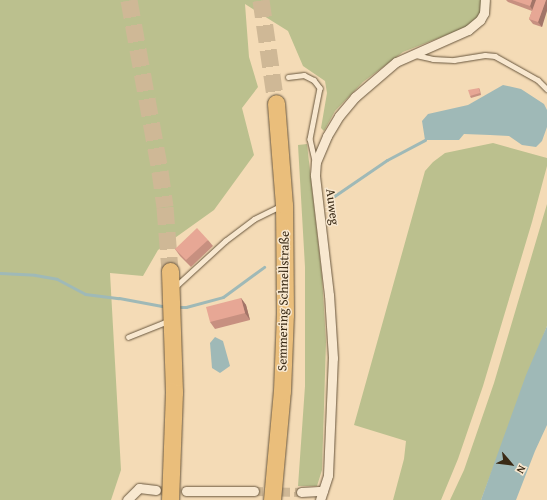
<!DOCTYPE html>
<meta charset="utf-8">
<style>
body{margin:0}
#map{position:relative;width:547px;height:500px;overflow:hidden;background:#f4dbb6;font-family:"Gentium Book Plus",serif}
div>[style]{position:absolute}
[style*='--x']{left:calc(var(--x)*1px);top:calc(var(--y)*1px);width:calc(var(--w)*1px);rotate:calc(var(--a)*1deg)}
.green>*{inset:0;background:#bbc08e}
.water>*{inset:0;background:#9fb9b7}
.stream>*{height:3px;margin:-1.5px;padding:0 1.5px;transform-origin:1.5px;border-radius:1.5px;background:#9fb9b7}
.street-tunnel>*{height:9px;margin-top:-4.5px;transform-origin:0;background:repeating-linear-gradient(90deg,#cfb896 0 9px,transparent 0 13.5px)}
.highway-tunnel>*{height:17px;margin-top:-8.5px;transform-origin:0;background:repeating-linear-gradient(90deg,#cfb896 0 17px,transparent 0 25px)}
.roads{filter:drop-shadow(0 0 1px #68563d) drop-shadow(0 0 1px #68563d)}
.lane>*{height:4.5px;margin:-2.25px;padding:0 2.25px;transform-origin:2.25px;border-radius:2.25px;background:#f8e8d0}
.street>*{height:9px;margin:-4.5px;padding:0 4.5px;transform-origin:4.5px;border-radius:4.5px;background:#f8e8d0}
.highway>*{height:17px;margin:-8.5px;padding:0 8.5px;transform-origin:8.5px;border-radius:8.5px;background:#eabe7b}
.wall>*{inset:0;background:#c79080}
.shaded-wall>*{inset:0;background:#a27568}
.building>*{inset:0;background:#e7a795}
span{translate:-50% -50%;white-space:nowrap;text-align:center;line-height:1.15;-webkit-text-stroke:3px #f8e8d0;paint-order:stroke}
.street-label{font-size:13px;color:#3a2a15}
.north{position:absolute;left:491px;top:444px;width:40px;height:40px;-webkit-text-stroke:3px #f8e8d0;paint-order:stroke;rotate:118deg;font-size:11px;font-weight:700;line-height:16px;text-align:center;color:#3a2a15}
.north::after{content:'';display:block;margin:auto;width:14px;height:18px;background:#3a2a15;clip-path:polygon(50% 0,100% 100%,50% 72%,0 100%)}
</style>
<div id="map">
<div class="green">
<div style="clip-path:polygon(0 0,482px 0,481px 14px,472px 25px,403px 52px,363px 82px,335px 111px,324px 131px,321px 128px,327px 93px,325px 81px,303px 66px,288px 31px,245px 4px,249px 57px,258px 87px,242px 108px,254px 155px,214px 210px,158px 250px,143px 276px,110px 273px,121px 470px,111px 500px,0 500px)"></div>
<div style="clip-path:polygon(493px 143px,547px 158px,547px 166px,532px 222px,483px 386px,458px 459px,441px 500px,393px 500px,404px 459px,406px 441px,354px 425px,425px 171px,433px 162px,445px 153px)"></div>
<div style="clip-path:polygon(307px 144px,322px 277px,326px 342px,322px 470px,317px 486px,298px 486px,305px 386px,305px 267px,298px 145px)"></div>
<div style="clip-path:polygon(547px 204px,547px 326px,481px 500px,450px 500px,464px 470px,494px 383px)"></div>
</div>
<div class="water">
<div style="clip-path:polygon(503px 85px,521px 89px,544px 104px,547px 110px,547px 127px,542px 141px,536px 147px,522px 145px,509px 136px,490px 135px,464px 134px,459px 140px,425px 140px,422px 121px,428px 114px,468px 105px)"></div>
<div style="clip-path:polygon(547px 326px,547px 425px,535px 451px,516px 500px,481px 500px,526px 375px)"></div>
<div style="clip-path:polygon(215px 337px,223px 341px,230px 366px,220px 373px,212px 368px,210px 343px)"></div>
</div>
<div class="stream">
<div style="--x:330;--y:199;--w:69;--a:-34.4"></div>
<div style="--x:387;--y:160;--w:43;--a:-27.8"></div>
<div style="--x:0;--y:273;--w:35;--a:3"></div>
<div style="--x:35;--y:275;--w:22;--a:10"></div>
<div style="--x:57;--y:279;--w:32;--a:28"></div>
<div style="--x:85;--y:294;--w:34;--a:7"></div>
<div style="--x:119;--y:298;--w:49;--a:10.6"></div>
<div style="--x:176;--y:307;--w:10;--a:0"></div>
<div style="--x:186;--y:307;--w:38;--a:-15"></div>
<div style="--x:223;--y:297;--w:51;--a:-36.2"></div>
</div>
<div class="street-tunnel">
<div style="--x:156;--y:490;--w:30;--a:2"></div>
<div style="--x:254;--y:491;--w:47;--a:1.2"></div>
</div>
<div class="highway-tunnel">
<div style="--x:129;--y:0;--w:174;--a:79.7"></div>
<div style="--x:160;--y:171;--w:36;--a:82"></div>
<div style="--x:165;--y:207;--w:64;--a:85.5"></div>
<div style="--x:261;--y:0;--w:104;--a:81.7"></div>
</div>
<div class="roads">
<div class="lane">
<div style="--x:416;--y:55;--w:17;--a:13"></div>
<div style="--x:433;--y:59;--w:21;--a:3"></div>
<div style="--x:454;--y:60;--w:31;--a:-9"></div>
<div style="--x:485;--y:55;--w:10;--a:6"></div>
<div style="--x:495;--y:56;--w:49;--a:29.2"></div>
<div style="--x:538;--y:80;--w:13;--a:45"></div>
<div style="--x:288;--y:77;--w:16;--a:-7"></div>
<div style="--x:304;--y:75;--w:11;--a:27"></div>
<div style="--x:314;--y:80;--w:10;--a:53"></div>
<div style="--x:320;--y:88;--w:52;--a:101.1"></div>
<div style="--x:310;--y:139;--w:22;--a:77"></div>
<div style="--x:175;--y:287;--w:68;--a:-42.6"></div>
<div style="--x:225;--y:241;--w:36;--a:-37"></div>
<div style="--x:254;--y:219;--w:30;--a:-26"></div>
<div style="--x:128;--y:337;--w:43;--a:-21.8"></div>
</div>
<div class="street">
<div style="--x:186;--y:491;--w:68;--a:0"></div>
<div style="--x:301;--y:492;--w:22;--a:-3"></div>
<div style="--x:127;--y:500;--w:17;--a:-45"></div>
<div style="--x:139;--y:488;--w:17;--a:7"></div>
<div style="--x:320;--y:500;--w:26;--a:-72"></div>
<div style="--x:328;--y:475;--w:117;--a:-87.6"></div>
<div style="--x:333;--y:358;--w:63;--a:-93.6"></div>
<div style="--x:329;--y:295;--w:121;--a:-96.7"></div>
<div style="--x:315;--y:175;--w:13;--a:-86"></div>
<div style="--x:316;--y:162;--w:28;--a:-67"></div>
<div style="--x:327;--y:136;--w:23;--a:-59"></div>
<div style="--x:339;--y:116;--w:25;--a:-50"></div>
<div style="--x:355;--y:97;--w:54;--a:-40.5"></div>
<div style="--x:396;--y:62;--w:79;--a:-24"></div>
<div style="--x:468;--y:30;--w:16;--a:-40"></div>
<div style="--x:480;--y:20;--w:8;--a:-60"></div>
<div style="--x:484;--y:13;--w:13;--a:-86"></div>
</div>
<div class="highway">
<div style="--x:170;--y:271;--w:121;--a:88.1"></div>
<div style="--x:174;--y:392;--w:108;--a:92.1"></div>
<div style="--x:272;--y:500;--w:109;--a:-84.8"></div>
<div style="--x:282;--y:391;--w:77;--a:-87.8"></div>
<div style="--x:285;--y:314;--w:109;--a:-90.5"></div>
<div style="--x:284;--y:205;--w:102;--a:-94.5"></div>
</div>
</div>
<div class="wall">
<div style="clip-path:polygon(506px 0,547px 0,542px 27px,533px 24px,529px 19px,532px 11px,508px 2px)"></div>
<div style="clip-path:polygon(479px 88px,480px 90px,481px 95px,471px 98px,470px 96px)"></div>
<div style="clip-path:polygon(208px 240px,213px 246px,191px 267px,180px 256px,175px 249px)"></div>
<div style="clip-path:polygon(241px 298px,246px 305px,250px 320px,215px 329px,210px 322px)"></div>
</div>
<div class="shaded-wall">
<div style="clip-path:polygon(532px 0,537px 0,533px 11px,530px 6px)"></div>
<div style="clip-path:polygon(546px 0,547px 0,547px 11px,542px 27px,538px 22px)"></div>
<div style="clip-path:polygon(241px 298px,246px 305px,250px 320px,245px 313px)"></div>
</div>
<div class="building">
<div style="clip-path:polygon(512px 0,532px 0,530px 6px)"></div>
<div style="clip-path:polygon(536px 0,546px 0,538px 22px,529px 19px)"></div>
<div style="clip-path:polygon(479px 88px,480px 93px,470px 96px,468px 90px)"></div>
<div style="clip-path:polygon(197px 228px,208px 240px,186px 260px,175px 249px)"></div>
<div style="clip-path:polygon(241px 298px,245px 313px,210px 322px,206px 307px)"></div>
</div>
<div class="street-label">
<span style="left:332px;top:207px;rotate:83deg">Auweg</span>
<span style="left:284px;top:301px;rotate:-89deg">Semmering Schnellstraße</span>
</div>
<div class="north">N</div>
</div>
